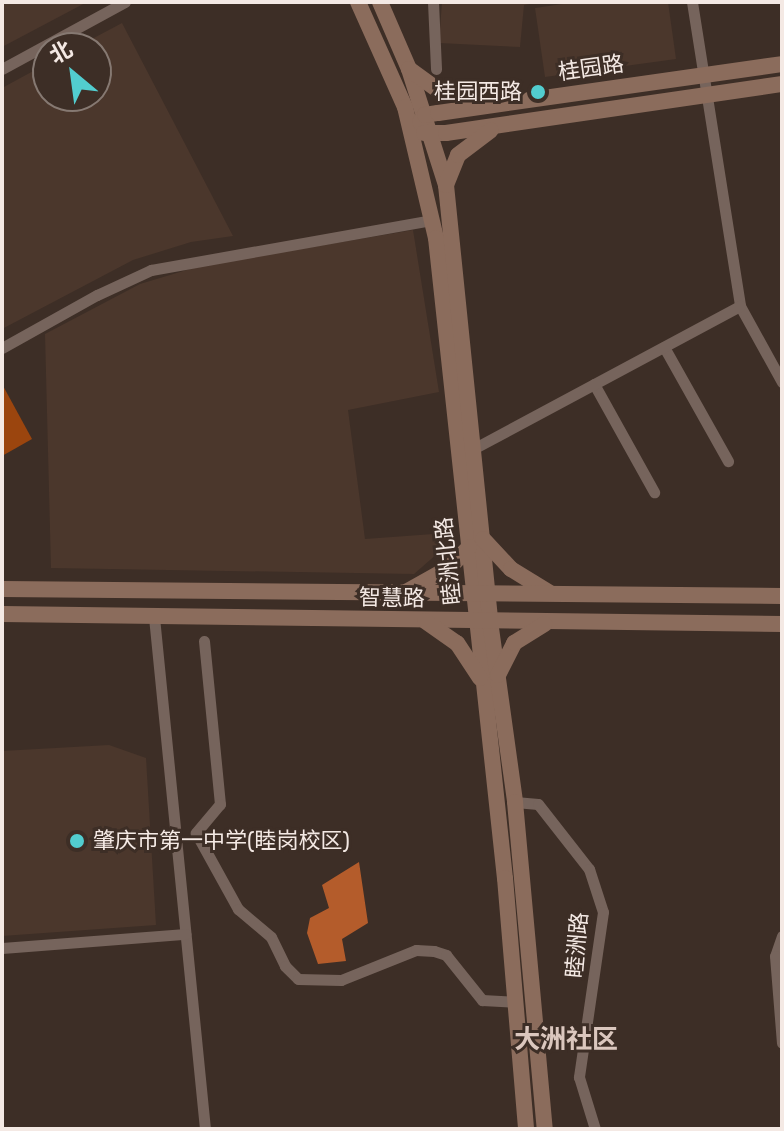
<!DOCTYPE html>
<meta charset="utf-8">
<style>
body{margin:0}
#map{position:relative;width:784px;height:1131px;overflow:hidden;background:#3d2e26;font-family:Rubik,"Noto Sans SC",sans-serif}
div>[style]{position:absolute}
[style*='--x']{left:calc(var(--x)*1px);top:calc(var(--y)*1px);width:calc(var(--w)*1px);rotate:calc(var(--a)*1deg)}
.built>*{inset:0;background:#4b372c}
.water>*{inset:0;background:#b45c2b}
.building>*{inset:0;background:#9b450e}
.street>*{height:11px;margin:-5.5px;padding:0 5.5px;transform-origin:5.5px;border-radius:5.5px;background:#76645c}
.secondary>*{height:16px;margin:-8px;padding:0 8px;transform-origin:8px;border-radius:8px;background:#8b6c5c}
.dots>*{width:22px;height:22px;translate:-50% -50%;box-sizing:border-box;border:4px solid #3d2e26;border-radius:50%}
span{translate:-50% -50%;white-space:nowrap;text-align:center;line-height:1.15;-webkit-text-stroke:6px #3d2e26;paint-order:stroke}
.street-label{font-size:22px;color:#f4e9e4}
.poi-label{font-size:22px;color:#f4e9e4}
.right{translate:-100% -50%;text-align:right}
.left{translate:0 -50%;text-align:left}
.quarter-label{font-size:26px;color:#dbc7be;font-weight:700}
.frame{position:absolute;inset:0;border:4px solid #f4e9e4;pointer-events:none}
.north{position:absolute;left:32px;top:32px;width:80px;height:80px;box-sizing:border-box;background:#3d2e26;border:2px solid #867972;border-radius:50%;rotate:331deg;font-size:22px;font-weight:700;line-height:32px;text-align:center;color:#f4e9e4}
.north::after{content:'';display:block;margin:auto;width:28px;height:36px;background:#52cdcf;clip-path:polygon(50% 0,100% 100%,50% 72%,0 100%)}
</style>
<div id="map">
<div class="built">
<div style="clip-path:polygon(2px 2px,87px 2px,2px 47px)"></div>
<div style="clip-path:polygon(442px 2px,541px 2px,524px 5px,520px 47px,439px 43px)"></div>
<div style="clip-path:polygon(576px 2px,668px 2px,676px 59px,545px 77px,535px 8px)"></div>
<div style="clip-path:polygon(122px 23px,233px 236px,191px 242px,133px 260px,2px 329px,2px 88px,48px 63px,48px 96px,96px 96px,96px 48px,75px 48px)"></div>
<div style="clip-path:polygon(413px 230px,439px 392px,348px 410px,365px 539px,447px 533px,438px 553px,414px 574px,51px 568px,45px 334px,140px 284px,200px 266px)"></div>
<div style="clip-path:polygon(109px 745px,146px 758px,156px 925px,2px 936px,2px 751px)"></div>
</div>
<div class="water">
<div style="clip-path:polygon(359px 862px,368px 923px,342px 939px,346px 961px,318px 964px,307px 933px,310px 918px,329px 908px,322px 885px)"></div>
</div>
<div class="building">
<div style="clip-path:polygon(2px 384px,32px 439px,2px 456px)"></div>
</div>
<div class="street">
<div style="--x:433;--y:2;--w:67;--a:87.4"></div>
<div style="--x:692;--y:2;--w:308;--a:81"></div>
<div style="--x:740;--y:306;--w:87;--a:61.1"></div>
<div style="--x:2;--y:69;--w:140;--a:-28.6"></div>
<div style="--x:664;--y:347;--w:131;--a:60.7"></div>
<div style="--x:2;--y:348;--w:109;--a:-29.2"></div>
<div style="--x:97;--y:295;--w:60;--a:-24.8"></div>
<div style="--x:151;--y:270;--w:286;--a:-10.1"></div>
<div style="--x:594;--y:384;--w:124;--a:60.9"></div>
<div style="--x:473;--y:449;--w:303;--a:-28.2"></div>
<div style="--x:154;--y:617;--w:515;--a:84.31"></div>
<div style="--x:204;--y:641;--w:164;--a:84.4"></div>
<div style="--x:220;--y:804;--w:38;--a:130"></div>
<div style="--x:196;--y:833;--w:87;--a:61.1"></div>
<div style="--x:238;--y:909;--w:43;--a:40.3"></div>
<div style="--x:271;--y:937;--w:32;--a:64"></div>
<div style="--x:285;--y:966;--w:18;--a:45"></div>
<div style="--x:298;--y:979;--w:43;--a:1.3"></div>
<div style="--x:341;--y:980;--w:81;--a:-21.8"></div>
<div style="--x:416;--y:950;--w:18;--a:3"></div>
<div style="--x:434;--y:951;--w:13;--a:18"></div>
<div style="--x:446;--y:955;--w:58;--a:51.3"></div>
<div style="--x:482;--y:1000;--w:33;--a:3"></div>
<div style="--x:515;--y:802;--w:23;--a:5"></div>
<div style="--x:538;--y:804;--w:83;--a:51.9"></div>
<div style="--x:589;--y:869;--w:45;--a:72"></div>
<div style="--x:603;--y:912;--w:167;--a:98.3"></div>
<div style="--x:579;--y:1077;--w:54;--a:72.9"></div>
<div style="--x:782;--y:936;--w:21;--a:109"></div>
<div style="--x:775;--y:956;--w:87;--a:85.4"></div>
<div style="--x:2;--y:948;--w:184;--a:-4.4"></div>
</div>
<div class="secondary">
<div style="--x:358;--y:2;--w:115;--a:65.9"></div>
<div style="--x:405;--y:107;--w:135;--a:76.7"></div>
<div style="--x:436;--y:238;--w:644;--a:83.85"></div>
<div style="--x:505;--y:878;--w:252;--a:85.2"></div>
<div style="--x:380;--y:2;--w:73;--a:66.6"></div>
<div style="--x:409;--y:69;--w:122;--a:72.3"></div>
<div style="--x:446;--y:185;--w:438;--a:84.2"></div>
<div style="--x:490;--y:621;--w:183;--a:82.1"></div>
<div style="--x:515;--y:802;--w:328;--a:84.8"></div>
<div style="--x:409;--y:69;--w:34;--a:36"></div>
<div style="--x:437;--y:89;--w:47;--a:16.1"></div>
<div style="--x:420;--y:122;--w:9;--a:-54"></div>
<div style="--x:425;--y:115;--w:13;--a:-9"></div>
<div style="--x:438;--y:113;--w:347;--a:-8.1"></div>
<div style="--x:424;--y:133;--w:22;--a:0"></div>
<div style="--x:446;--y:133;--w:340;--a:-8.3"></div>
<div style="--x:446;--y:185;--w:32;--a:-68"></div>
<div style="--x:458;--y:155;--w:41;--a:-37.1"></div>
<div style="--x:483;--y:539;--w:41;--a:47"></div>
<div style="--x:511;--y:569;--w:46;--a:31.6"></div>
<div style="--x:2;--y:589;--w:780;--a:0.51"></div>
<div style="--x:406;--y:592;--w:49;--a:-29.2"></div>
<div style="--x:449;--y:568;--w:29;--a:-46"></div>
<div style="--x:2;--y:614;--w:780;--a:0.73"></div>
<div style="--x:425;--y:621;--w:39;--a:35"></div>
<div style="--x:457;--y:643;--w:42;--a:56.7"></div>
<div style="--x:498;--y:675;--w:36;--a:-63"></div>
<div style="--x:514;--y:643;--w:36;--a:-32"></div>
</div>
<div class="dots">
<div style="left:538px;top:92px;background:#52cdcf"></div>
<div style="left:77px;top:841px;background:#52cdcf"></div>
</div>
<div class="street-label">
<span style="left:591px;top:68px;rotate:-8deg">桂园路</span>
<span style="left:448px;top:561px;rotate:-96deg">睦洲北路</span>
<span style="left:392px;top:598px;rotate:1deg">智慧路</span>
<span style="left:577px;top:945px;rotate:-85deg">睦洲路</span>
</div>
<div class="poi-label">
<span class="right" style="left:522px;top:92px">桂园西路</span>
<span class="left" style="left:93px;top:841px">肇庆市第一中学(睦岗校区)</span>
</div>
<div class="quarter-label">
<span style="left:566px;top:1040px">大洲社区</span>
</div>
<div class="frame"></div>
<div class="north">北</div>
</div>
